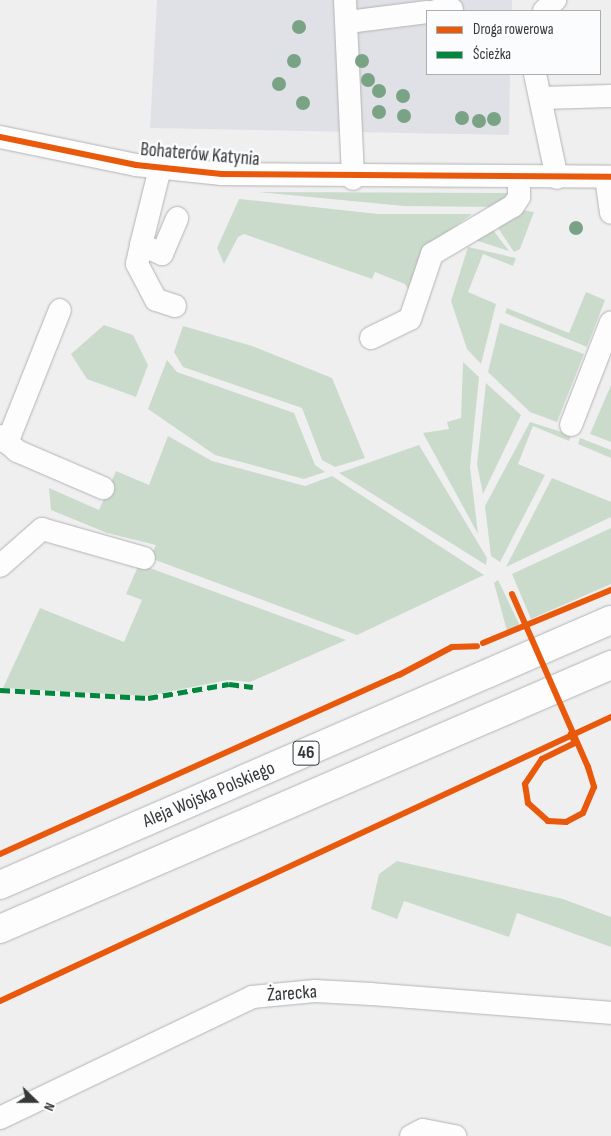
<!DOCTYPE html>
<meta charset="utf-8">
<style>
body{margin:0}
#map{position:relative;width:611px;height:1136px;overflow:hidden;background:#efeff0;font-family:"Sofia Sans Condensed",sans-serif}
div>[style]{position:absolute}
[style*='--x']{left:calc(var(--x)*1px);top:calc(var(--y)*1px);width:calc(var(--w)*1px);rotate:calc(var(--a)*1deg)}
.built>*{inset:0;background:#dfe1e7}
.green>*{inset:0;background:#cadbcc}
.roads{filter:drop-shadow(0 0 1px #b3b3b4) drop-shadow(0 0 1px #b3b3b4)}
.minor>*{height:22px;margin:-11px;padding:0 11px;transform-origin:11px;border-radius:11px;background:#fdfdfd}
.major>*{height:28px;margin:-14px;padding:0 14px;transform-origin:14px;border-radius:14px;background:#fdfdfd}
.quiet>*{height:5px;margin-top:-2.5px;transform-origin:0;background:repeating-linear-gradient(90deg,#00873e 0 10px,transparent 0 15px)}
.cycleway>*{height:6px;margin:-3px;padding:0 3px;transform-origin:3px;border-radius:3px;background:#e8590c}
.trees>*{width:14px;height:14px;margin:-7px;border-radius:50%;background:#7aa386}
span{translate:-50% -50%;white-space:nowrap;text-align:center;line-height:1.15;-webkit-text-stroke:5px #fbfcfe;paint-order:stroke}
.shield-label span{padding:1px 4px;background:#fbfcfe;border:1px solid;border-radius:4px;-webkit-text-stroke-width:0}
.shield-label{font-size:18px;color:#363737;font-weight:700}
.street-label{font-size:19px;color:#363737}
.legend{position:absolute;left:426px;top:10px;width:175px;height:65px;box-sizing:border-box;background:#fbfcfe;border:1px solid #acadae;margin:0;padding:6px 9px;list-style:none;font-size:15px;color:#363737}
.legend li{display:flex;align-items:center;gap:10px;height:25px}
.legend b{width:25px;border:1px solid #acadae}
.north{position:absolute;left:10px;top:1076px;width:50px;height:50px;-webkit-text-stroke:4px #fbfcfe;paint-order:stroke;rotate:112deg;font-size:14px;font-weight:700;line-height:20px;text-align:center;color:#363737}
.north::after{content:'';display:block;margin:auto;width:18px;height:22px;background:#363737;clip-path:polygon(50% 0,100% 100%,50% 72%,0 100%)}
</style>
<div id="map">
<div class="built">
<div style="clip-path:polygon(157px 0,512px 0,512px 11px,427px 11px,427px 74px,510px 74px,509px 135px,150px 128px)"></div>
</div>
<div class="green">
<div style="clip-path:polygon(258px 192px,508px 193px,511px 197px,497px 207px,404px 206px)"></div>
<div style="clip-path:polygon(239px 199px,378px 214px,472px 214px,428px 246px,408px 289px,405px 284px,375px 272px,372px 279px,244px 234px,238px 237px,224px 264px,217px 248px)"></div>
<div style="clip-path:polygon(522px 210px,534px 212px,520px 249px,514px 252px,494px 222px)"></div>
<div style="clip-path:polygon(490px 226px,509px 251px,472px 239px)"></div>
<div style="clip-path:polygon(468px 247px,516px 258px,513px 266px,483px 254px,468px 292px,496px 304px,481px 364px,467px 349px,451px 301px)"></div>
<div style="clip-path:polygon(586px 292px,605px 300px,587px 347px,505px 313px,507px 308px,569px 333px)"></div>
<div style="clip-path:polygon(500px 323px,584px 354px,557px 422px,530px 412px,488px 372px)"></div>
<div style="clip-path:polygon(104px 325px,133px 335px,148px 365px,136px 397px,87px 379px,71px 354px)"></div>
<div style="clip-path:polygon(183px 326px,252px 346px,332px 378px,365px 458px,335px 467px,322px 460px,302px 408px,183px 367px,174px 352px)"></div>
<div style="clip-path:polygon(167px 360px,177px 372px,294px 413px,315px 465px,325px 472px,304px 479px,215px 455px,148px 409px)"></div>
<div style="clip-path:polygon(463px 362px,479px 377px,470px 467px,478px 534px,423px 433px,449px 429px,447px 422px,461px 418px)"></div>
<div style="clip-path:polygon(486px 383px,521px 415px,483px 494px,477px 464px)"></div>
<div style="clip-path:polygon(611px 385px,611px 442px,590px 434px)"></div>
<div style="clip-path:polygon(530px 422px,571px 435px,569px 441px,533px 426px,518px 464px,545px 475px,500px 562px,491px 556px,485px 506px)"></div>
<div style="clip-path:polygon(168px 436px,212px 461px,305px 486px,332px 476px,484px 575px,357px 635px,150px 558px,156px 545px,107px 533px,51px 510px,49px 488px,99px 510px,116px 471px,149px 485px)"></div>
<div style="clip-path:polygon(580px 438px,611px 450px,611px 458px,578px 444px)"></div>
<div style="clip-path:polygon(419px 445px,487px 558px,486px 565px,339px 473px)"></div>
<div style="clip-path:polygon(552px 478px,611px 502px,611px 517px,506px 567px)"></div>
<div style="clip-path:polygon(611px 528px,611px 584px,531px 619px,512px 574px)"></div>
<div style="clip-path:polygon(139px 564px,346px 640px,250px 682px,228px 680px,146px 696px,3px 688px,40px 608px,124px 642px,142px 600px,126px 594px)"></div>
<div style="clip-path:polygon(498px 580px,520px 626px,507px 631px,494px 583px)"></div>
<div style="clip-path:polygon(397px 861px,563px 899px,611px 917px,611px 947px,517px 913px,509px 937px,404px 901px,397px 919px,371px 909px,379px 874px)"></div>
</div>
<div class="roads">
<div class="minor">
<div style="--x:345;--y:0;--w:179;--a:87.4"></div>
<div style="--x:436;--y:11;--w:16;--a:-7"></div>
<div style="--x:544;--y:11;--w:16;--a:-45"></div>
<div style="--x:348;--y:22;--w:80;--a:-7.2"></div>
<div style="--x:535;--y:74;--w:106;--a:78.1"></div>
<div style="--x:542;--y:98;--w:69;--a:-1.7"></div>
<div style="--x:0;--y:137;--w:139;--a:11.6"></div>
<div style="--x:136;--y:165;--w:86;--a:6"></div>
<div style="--x:222;--y:174;--w:389;--a:0.4"></div>
<div style="--x:606;--y:177;--w:36;--a:82"></div>
<div style="--x:141;--y:245;--w:79;--a:-76.1"></div>
<div style="--x:175;--y:306;--w:20;--a:-162"></div>
<div style="--x:156;--y:300;--w:41;--a:-117.8"></div>
<div style="--x:137;--y:264;--w:19;--a:-78"></div>
<div style="--x:141;--y:245;--w:23;--a:23"></div>
<div style="--x:162;--y:254;--w:39;--a:-67"></div>
<div style="--x:371;--y:338;--w:43;--a:-26"></div>
<div style="--x:410;--y:319;--w:69;--a:-71.3"></div>
<div style="--x:432;--y:254;--w:94;--a:-30.7"></div>
<div style="--x:513;--y:206;--w:11;--a:-56"></div>
<div style="--x:519;--y:197;--w:19;--a:-90"></div>
<div style="--x:571;--y:425;--w:110;--a:-68.8"></div>
<div style="--x:0;--y:436;--w:23;--a:41"></div>
<div style="--x:17;--y:451;--w:94;--a:23.3"></div>
<div style="--x:7;--y:443;--w:143;--a:-68.3"></div>
<div style="--x:0;--y:566;--w:56;--a:-41.4"></div>
<div style="--x:42;--y:529;--w:106;--a:15.9"></div>
<div style="--x:0;--y:1118;--w:280;--a:-25.6"></div>
<div style="--x:252;--y:997;--w:63;--a:-5.4"></div>
<div style="--x:315;--y:991;--w:56;--a:3.1"></div>
<div style="--x:371;--y:994;--w:241;--a:4.5"></div>
<div style="--x:411;--y:1136;--w:13;--a:-27"></div>
<div style="--x:423;--y:1130;--w:33;--a:11"></div>
</div>
<div class="major">
<div style="--x:0;--y:885;--w:666;--a:-23.45"></div>
<div style="--x:0;--y:929;--w:666;--a:-23.37"></div>
</div>
</div>
<div class="quiet">
<div style="--x:0;--y:690;--w:148;--a:3.1"></div>
<div style="--x:148;--y:698;--w:82;--a:-9.8"></div>
<div style="--x:229;--y:684;--w:24;--a:7"></div>
</div>
<div class="cycleway">
<div style="--x:0;--y:137;--w:139;--a:11.6"></div>
<div style="--x:136;--y:165;--w:86;--a:6"></div>
<div style="--x:222;--y:174;--w:389;--a:0.4"></div>
<div style="--x:512;--y:594;--w:189;--a:66.3"></div>
<div style="--x:588;--y:767;--w:21;--a:73"></div>
<div style="--x:594;--y:787;--w:28;--a:113"></div>
<div style="--x:583;--y:813;--w:19;--a:152"></div>
<div style="--x:566;--y:822;--w:18;--a:-177"></div>
<div style="--x:548;--y:821;--w:27;--a:-138"></div>
<div style="--x:528;--y:803;--w:19;--a:-99"></div>
<div style="--x:525;--y:784;--w:30;--a:-56"></div>
<div style="--x:542;--y:759;--w:37;--a:-26"></div>
<div style="--x:575;--y:743;--w:10;--a:-114"></div>
<div style="--x:483;--y:643;--w:139;--a:-22.5"></div>
<div style="--x:0;--y:854;--w:437;--a:-24.2"></div>
<div style="--x:399;--y:675;--w:60;--a:-27.8"></div>
<div style="--x:452;--y:647;--w:25;--a:-2"></div>
<div style="--x:0;--y:1001;--w:674;--a:-24.93"></div>
</div>
<div class="trees">
<div style="left:299px;top:27px"></div>
<div style="left:294px;top:61px"></div>
<div style="left:362px;top:61px"></div>
<div style="left:368px;top:80px"></div>
<div style="left:279px;top:84px"></div>
<div style="left:379px;top:91px"></div>
<div style="left:403px;top:96px"></div>
<div style="left:303px;top:103px"></div>
<div style="left:379px;top:112px"></div>
<div style="left:404px;top:116px"></div>
<div style="left:462px;top:118px"></div>
<div style="left:494px;top:119px"></div>
<div style="left:479px;top:121px"></div>
<div style="left:576px;top:228px"></div>
</div>
<div class="shield-label">
<span style="left:306px;top:753px">46</span>
</div>
<div class="street-label">
<span style="left:200px;top:155px;rotate:5deg">Bohaterów Katynia</span>
<span style="left:209px;top:795px;rotate:-23deg">Aleja Wojska Polskiego</span>
<span style="left:292px;top:994px;rotate:-4deg">Żarecka</span>
</div>
<ul class="legend">
<li><b style="height:6px;background:#e8590c"></b>Droga rowerowa</li>
<li><b style="height:6px;background:#00873e"></b>Ścieżka</li>
</ul>
<div class="north">N</div>
</div>
